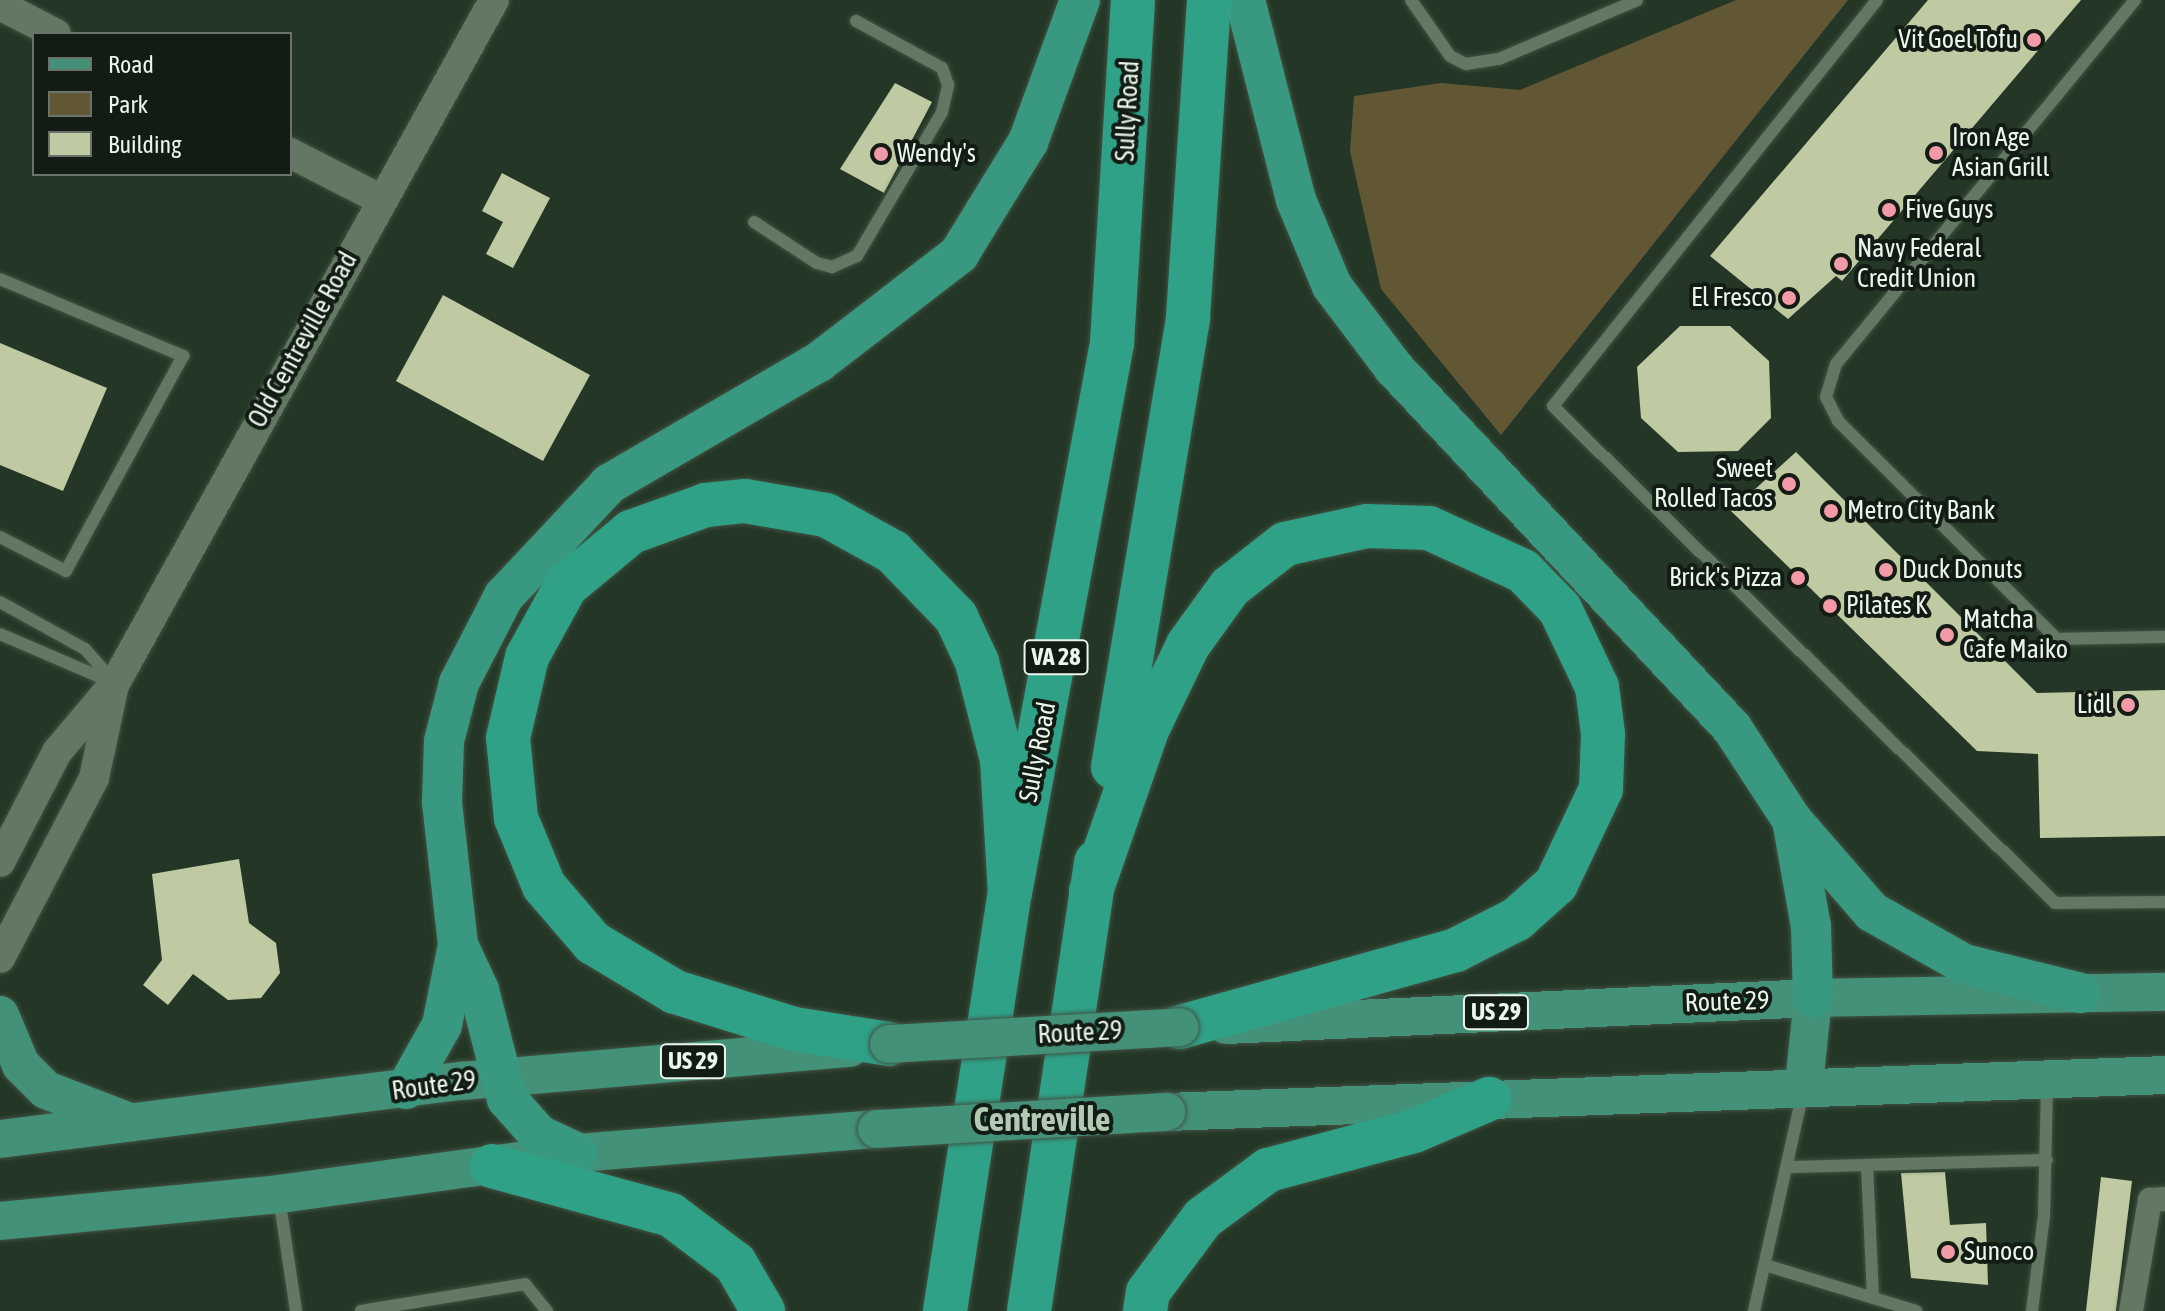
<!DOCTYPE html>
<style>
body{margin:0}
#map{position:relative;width:2165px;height:1311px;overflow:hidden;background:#243726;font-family:"Asap Condensed",sans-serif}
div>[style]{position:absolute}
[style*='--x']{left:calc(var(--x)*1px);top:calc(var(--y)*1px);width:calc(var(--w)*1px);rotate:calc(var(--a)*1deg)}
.green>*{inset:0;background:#625735}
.building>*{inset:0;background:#bfc9a2}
.roads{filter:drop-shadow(0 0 2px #415243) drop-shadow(0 0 2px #415243)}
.service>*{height:12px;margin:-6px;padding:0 6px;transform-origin:6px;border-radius:6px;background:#627863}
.minor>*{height:24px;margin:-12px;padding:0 12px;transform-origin:12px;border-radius:12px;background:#627863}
.tertiary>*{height:30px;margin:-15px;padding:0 15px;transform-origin:15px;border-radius:15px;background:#627863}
.primary>*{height:38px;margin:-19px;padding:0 19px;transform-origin:19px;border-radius:19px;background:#439179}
.trunk>*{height:40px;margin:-20px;padding:0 20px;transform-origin:20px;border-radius:20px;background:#399980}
.motorway>*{height:44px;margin:-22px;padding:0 22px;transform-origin:22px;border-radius:22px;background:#2fa187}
.bridges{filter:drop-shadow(0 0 2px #415243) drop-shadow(0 0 2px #415243)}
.primary-bridge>*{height:38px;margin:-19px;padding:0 19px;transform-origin:19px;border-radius:19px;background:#439179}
.dots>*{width:22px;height:22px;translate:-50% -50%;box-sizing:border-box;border:4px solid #131c14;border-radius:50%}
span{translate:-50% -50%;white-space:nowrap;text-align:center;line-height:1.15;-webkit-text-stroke:8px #131c14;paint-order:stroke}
.shield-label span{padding:2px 6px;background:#131c14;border:2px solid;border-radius:6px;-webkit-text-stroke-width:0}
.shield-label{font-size:24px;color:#eaf6eb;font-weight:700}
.poi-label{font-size:26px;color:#eaf6eb}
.right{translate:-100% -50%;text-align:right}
.left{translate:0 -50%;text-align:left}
.street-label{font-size:26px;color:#eaf6eb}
.district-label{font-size:34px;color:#b2cab3;font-weight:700}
.legend{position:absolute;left:32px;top:32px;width:260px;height:144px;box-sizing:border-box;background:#131c14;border:2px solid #69736a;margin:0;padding:10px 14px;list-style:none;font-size:24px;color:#eaf6eb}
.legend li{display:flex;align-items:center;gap:16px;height:40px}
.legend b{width:40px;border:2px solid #69736a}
</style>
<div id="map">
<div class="green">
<div style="clip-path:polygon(1736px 0,1848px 0,1501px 435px,1381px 289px,1350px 151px,1354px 96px,1441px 83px,1520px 90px)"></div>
</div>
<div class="building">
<div style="clip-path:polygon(1928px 0,2081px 0,1842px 281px,1836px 276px,1788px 319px,1710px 256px)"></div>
<div style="clip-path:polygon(895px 83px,932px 102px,884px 193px,840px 169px)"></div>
<div style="clip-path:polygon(502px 173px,550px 198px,513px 268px,486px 254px,503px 222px,482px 211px)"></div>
<div style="clip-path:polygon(443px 295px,590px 375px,543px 461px,396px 381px)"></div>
<div style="clip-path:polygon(1680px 326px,1730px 326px,1769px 361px,1771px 418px,1738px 451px,1678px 452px,1641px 418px,1637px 367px)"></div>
<div style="clip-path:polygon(0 343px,107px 388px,63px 491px,0 465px)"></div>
<div style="clip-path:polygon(1796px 452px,2037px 693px,2165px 690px,2165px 836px,2040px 838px,2038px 754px,1977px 751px,1731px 511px)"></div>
<div style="clip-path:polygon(239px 859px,249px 923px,276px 943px,280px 973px,261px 998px,228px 1000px,193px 974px,168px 1005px,143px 985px,162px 960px,152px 874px)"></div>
<div style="clip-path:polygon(1945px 1172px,1950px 1225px,1986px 1223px,1988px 1285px,1911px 1278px,1901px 1173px)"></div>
<div style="clip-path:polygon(2101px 1177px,2132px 1181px,2116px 1311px,2086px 1311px)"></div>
</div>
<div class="roads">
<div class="service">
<div style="--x:1411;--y:0;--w:68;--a:55.1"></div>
<div style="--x:1450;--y:56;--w:18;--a:27"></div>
<div style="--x:1466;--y:64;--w:33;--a:-9"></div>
<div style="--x:1499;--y:59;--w:150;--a:-23.1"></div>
<div style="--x:1877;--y:0;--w:519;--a:128.59"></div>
<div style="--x:1553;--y:406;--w:706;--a:44.71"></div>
<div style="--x:2055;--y:903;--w:110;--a:-0.5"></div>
<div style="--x:2135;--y:0;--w:471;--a:129.4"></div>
<div style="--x:1836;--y:364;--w:34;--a:107"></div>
<div style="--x:1826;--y:397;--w:27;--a:63"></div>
<div style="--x:1838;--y:421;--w:309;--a:44.9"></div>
<div style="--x:2057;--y:639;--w:108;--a:-1.1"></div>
<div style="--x:754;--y:222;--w:75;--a:33.1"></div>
<div style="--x:817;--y:263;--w:16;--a:15"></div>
<div style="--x:832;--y:267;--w:27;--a:-24"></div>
<div style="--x:857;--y:256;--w:167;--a:-59.4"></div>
<div style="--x:942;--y:112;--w:28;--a:-77"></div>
<div style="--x:948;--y:85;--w:18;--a:-109"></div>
<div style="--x:942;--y:68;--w:98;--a:-151.3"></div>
<div style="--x:0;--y:279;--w:199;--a:22.8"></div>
<div style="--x:183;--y:356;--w:245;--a:118.6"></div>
<div style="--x:66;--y:571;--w:74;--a:-152.7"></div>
<div style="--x:0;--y:602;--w:97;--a:28.9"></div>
<div style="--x:85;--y:649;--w:45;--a:48.6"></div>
<div style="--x:0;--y:634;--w:124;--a:23.3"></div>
<div style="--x:1867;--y:1165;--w:133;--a:87.4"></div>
<div style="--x:1790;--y:1167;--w:257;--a:-1.6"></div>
<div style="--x:279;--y:1197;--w:115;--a:81.5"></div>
<div style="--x:1765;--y:1265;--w:158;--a:16.9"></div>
<div style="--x:361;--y:1311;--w:166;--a:-9.3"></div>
<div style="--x:525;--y:1284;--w:35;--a:51"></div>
<div style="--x:1754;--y:1311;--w:225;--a:-77.4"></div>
<div style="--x:2032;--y:1311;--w:96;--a:-82.8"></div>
<div style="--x:2044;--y:1216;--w:131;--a:-88.7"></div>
</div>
<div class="minor">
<div style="--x:2131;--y:1311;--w:113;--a:-80.3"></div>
<div style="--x:2150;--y:1200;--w:15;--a:-4"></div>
</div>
<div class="tertiary">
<div style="--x:0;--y:5;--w:63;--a:27.4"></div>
<div style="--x:290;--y:153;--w:101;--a:27.1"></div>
<div style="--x:0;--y:862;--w:124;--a:-62.6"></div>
<div style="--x:57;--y:752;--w:90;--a:-50"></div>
<div style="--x:115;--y:683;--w:781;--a:-60.97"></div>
<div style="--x:0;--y:958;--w:203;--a:-62.4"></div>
<div style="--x:94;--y:778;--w:95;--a:-77.9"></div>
</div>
<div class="primary">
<div style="--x:0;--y:1015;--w:54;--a:67.2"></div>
<div style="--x:21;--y:1065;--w:35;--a:45"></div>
<div style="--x:46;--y:1090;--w:87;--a:20.9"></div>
<div style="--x:1226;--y:1025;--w:588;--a:-2.63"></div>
<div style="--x:1813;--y:998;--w:352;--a:-1"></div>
<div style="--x:1804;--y:1084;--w:86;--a:-84"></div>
<div style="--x:1167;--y:1112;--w:999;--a:-2.12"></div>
<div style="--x:0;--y:1139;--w:466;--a:-7.2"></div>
<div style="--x:462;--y:1081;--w:389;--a:-4.9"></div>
<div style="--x:0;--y:1221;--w:280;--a:-5.5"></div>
<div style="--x:279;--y:1194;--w:302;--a:-7.8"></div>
<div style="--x:578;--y:1153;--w:300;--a:-4.6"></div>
</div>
<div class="trunk">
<div style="--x:1245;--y:0;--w:206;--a:75.7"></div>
<div style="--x:1296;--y:200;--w:93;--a:67.3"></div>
<div style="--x:1332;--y:286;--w:103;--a:52.9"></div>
<div style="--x:1394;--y:368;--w:494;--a:46.8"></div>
<div style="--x:1732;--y:728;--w:110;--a:56.9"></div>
<div style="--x:1792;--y:820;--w:122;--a:49"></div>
<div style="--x:1872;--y:912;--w:106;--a:29.5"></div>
<div style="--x:1964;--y:964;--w:120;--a:14"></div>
<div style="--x:1792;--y:820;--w:109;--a:79.9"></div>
<div style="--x:1811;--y:927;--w:71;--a:88.4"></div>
<div style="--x:458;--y:945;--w:50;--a:65"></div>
<div style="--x:479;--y:990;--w:113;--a:75.6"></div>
<div style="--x:507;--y:1099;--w:48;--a:48.4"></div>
<div style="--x:539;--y:1135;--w:43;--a:24.8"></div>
<div style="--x:406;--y:1089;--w:73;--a:-60.6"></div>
<div style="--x:442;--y:1025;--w:82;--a:-78.7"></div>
<div style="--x:458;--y:945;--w:144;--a:-96.4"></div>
<div style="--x:442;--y:802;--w:61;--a:-88.1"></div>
<div style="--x:444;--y:741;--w:60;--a:-75.5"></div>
<div style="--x:459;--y:683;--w:98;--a:-62.7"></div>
<div style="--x:504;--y:596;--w:154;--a:-46.8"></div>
<div style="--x:609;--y:484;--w:243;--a:-30.2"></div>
<div style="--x:819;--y:362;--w:177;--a:-37.6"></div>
<div style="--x:959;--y:254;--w:132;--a:-58.4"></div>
<div style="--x:1028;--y:142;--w:151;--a:-69.9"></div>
</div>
<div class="motorway">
<div style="--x:1113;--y:767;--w:456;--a:-80.5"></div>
<div style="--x:1188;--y:317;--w:318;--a:-86.2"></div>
<div style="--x:1091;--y:891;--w:170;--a:-70.8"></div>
<div style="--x:1147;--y:730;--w:94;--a:-64.2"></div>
<div style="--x:1188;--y:645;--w:72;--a:-54.1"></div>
<div style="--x:1230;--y:587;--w:70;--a:-38"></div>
<div style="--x:1285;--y:544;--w:84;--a:-12.4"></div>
<div style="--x:1367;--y:526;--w:62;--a:1.8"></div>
<div style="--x:1429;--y:528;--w:103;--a:24.6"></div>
<div style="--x:1523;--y:571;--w:53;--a:45.8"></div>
<div style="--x:1560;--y:609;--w:86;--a:64.6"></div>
<div style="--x:1597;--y:687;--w:47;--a:82.7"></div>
<div style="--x:1603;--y:734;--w:55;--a:92.1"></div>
<div style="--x:1601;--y:789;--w:105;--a:115.3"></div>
<div style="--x:1556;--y:884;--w:52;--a:138.1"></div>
<div style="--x:1517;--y:919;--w:68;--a:153.1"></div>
<div style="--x:1456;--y:950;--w:287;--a:164.4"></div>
<div style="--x:889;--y:1044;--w:96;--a:-171"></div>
<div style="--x:794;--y:1029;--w:125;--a:-162.7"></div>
<div style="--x:675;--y:992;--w:96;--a:-149.1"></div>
<div style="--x:593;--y:943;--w:75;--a:-130.7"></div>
<div style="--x:544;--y:886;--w:74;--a:-112.4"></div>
<div style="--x:516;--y:818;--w:80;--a:-95.7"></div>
<div style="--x:508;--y:738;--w:83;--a:-76.8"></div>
<div style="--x:527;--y:657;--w:81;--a:-61.2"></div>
<div style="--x:566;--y:586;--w:85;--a:-39.7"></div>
<div style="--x:631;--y:532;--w:80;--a:-19.8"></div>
<div style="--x:706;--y:505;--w:39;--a:-6"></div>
<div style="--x:745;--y:501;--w:82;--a:9.8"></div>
<div style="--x:826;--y:515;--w:77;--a:28.9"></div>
<div style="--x:893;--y:552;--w:91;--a:45.9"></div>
<div style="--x:956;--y:617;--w:50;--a:65"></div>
<div style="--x:977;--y:662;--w:101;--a:75.7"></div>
<div style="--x:1002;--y:760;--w:133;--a:86.6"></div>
<div style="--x:492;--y:1166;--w:186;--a:15.3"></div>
<div style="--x:671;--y:1215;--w:80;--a:36.9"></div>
<div style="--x:735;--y:1263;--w:56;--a:59.7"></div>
<div style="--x:945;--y:1311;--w:423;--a:-81.2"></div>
<div style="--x:1010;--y:893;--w:559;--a:-79.49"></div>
<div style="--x:1112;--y:343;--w:344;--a:-86.5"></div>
<div style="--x:1029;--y:1311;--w:454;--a:-81.5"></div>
<div style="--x:1145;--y:1311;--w:19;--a:-81"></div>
<div style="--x:1148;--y:1292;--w:92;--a:-53.4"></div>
<div style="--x:1203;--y:1218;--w:81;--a:-36.4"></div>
<div style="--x:1268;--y:1170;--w:151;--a:-15"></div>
<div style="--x:1414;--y:1131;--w:82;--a:-23.1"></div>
</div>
</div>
<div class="bridges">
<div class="primary-bridge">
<div style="--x:889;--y:1044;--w:291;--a:-3.3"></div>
<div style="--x:877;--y:1129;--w:290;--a:-3.4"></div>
</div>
</div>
<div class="dots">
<div style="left:2034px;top:40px;background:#f39aa8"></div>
<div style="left:1936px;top:153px;background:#f39aa8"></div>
<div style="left:881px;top:154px;background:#f39aa8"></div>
<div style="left:1889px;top:210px;background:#f39aa8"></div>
<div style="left:1841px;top:264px;background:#f39aa8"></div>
<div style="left:1789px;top:298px;background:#f39aa8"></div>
<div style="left:1789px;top:484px;background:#f39aa8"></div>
<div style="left:1831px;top:511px;background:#f39aa8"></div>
<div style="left:1886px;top:570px;background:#f39aa8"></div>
<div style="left:1798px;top:578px;background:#f39aa8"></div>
<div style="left:1830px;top:606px;background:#f39aa8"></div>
<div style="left:1947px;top:635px;background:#f39aa8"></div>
<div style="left:2128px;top:705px;background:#f39aa8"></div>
<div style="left:1948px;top:1252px;background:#f39aa8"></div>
</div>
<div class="shield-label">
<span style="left:1056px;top:657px">VA 28</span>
<span style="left:1496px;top:1012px">US 29</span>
<span style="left:693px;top:1061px">US 29</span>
</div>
<div class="poi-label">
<span class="right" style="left:2018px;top:40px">Vit Goel Tofu</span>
<span class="left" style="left:1952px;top:153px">Iron Age<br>Asian Grill</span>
<span class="left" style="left:897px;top:154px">Wendy's</span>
<span class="left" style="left:1905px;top:210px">Five Guys</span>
<span class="left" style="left:1857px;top:264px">Navy Federal<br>Credit Union</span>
<span class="right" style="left:1773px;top:298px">El Fresco</span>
<span class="right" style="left:1773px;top:484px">Sweet<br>Rolled Tacos</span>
<span class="left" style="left:1847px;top:511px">Metro City Bank</span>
<span class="left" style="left:1902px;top:570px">Duck Donuts</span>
<span class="right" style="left:1782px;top:578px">Brick's Pizza</span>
<span class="left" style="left:1846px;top:606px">Pilates K</span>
<span class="left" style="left:1963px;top:635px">Matcha<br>Cafe Maiko</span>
<span class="right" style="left:2112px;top:705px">Lidl</span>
<span class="left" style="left:1964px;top:1252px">Sunoco</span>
</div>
<div class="street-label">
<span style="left:1128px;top:111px;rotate:-87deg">Sully Road</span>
<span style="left:303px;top:340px;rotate:-61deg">Old Centreville Road</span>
<span style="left:1038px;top:752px;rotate:-79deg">Sully Road</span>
<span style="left:1727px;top:1002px;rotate:-2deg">Route 29</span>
<span style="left:1080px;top:1033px;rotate:-3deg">Route 29</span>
<span style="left:434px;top:1086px;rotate:-8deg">Route 29</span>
</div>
<div class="district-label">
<span style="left:1042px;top:1119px">Centreville</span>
</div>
<ul class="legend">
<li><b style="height:10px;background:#439179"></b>Road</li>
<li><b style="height:22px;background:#625735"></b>Park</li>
<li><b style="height:22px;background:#bfc9a2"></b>Building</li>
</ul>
</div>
